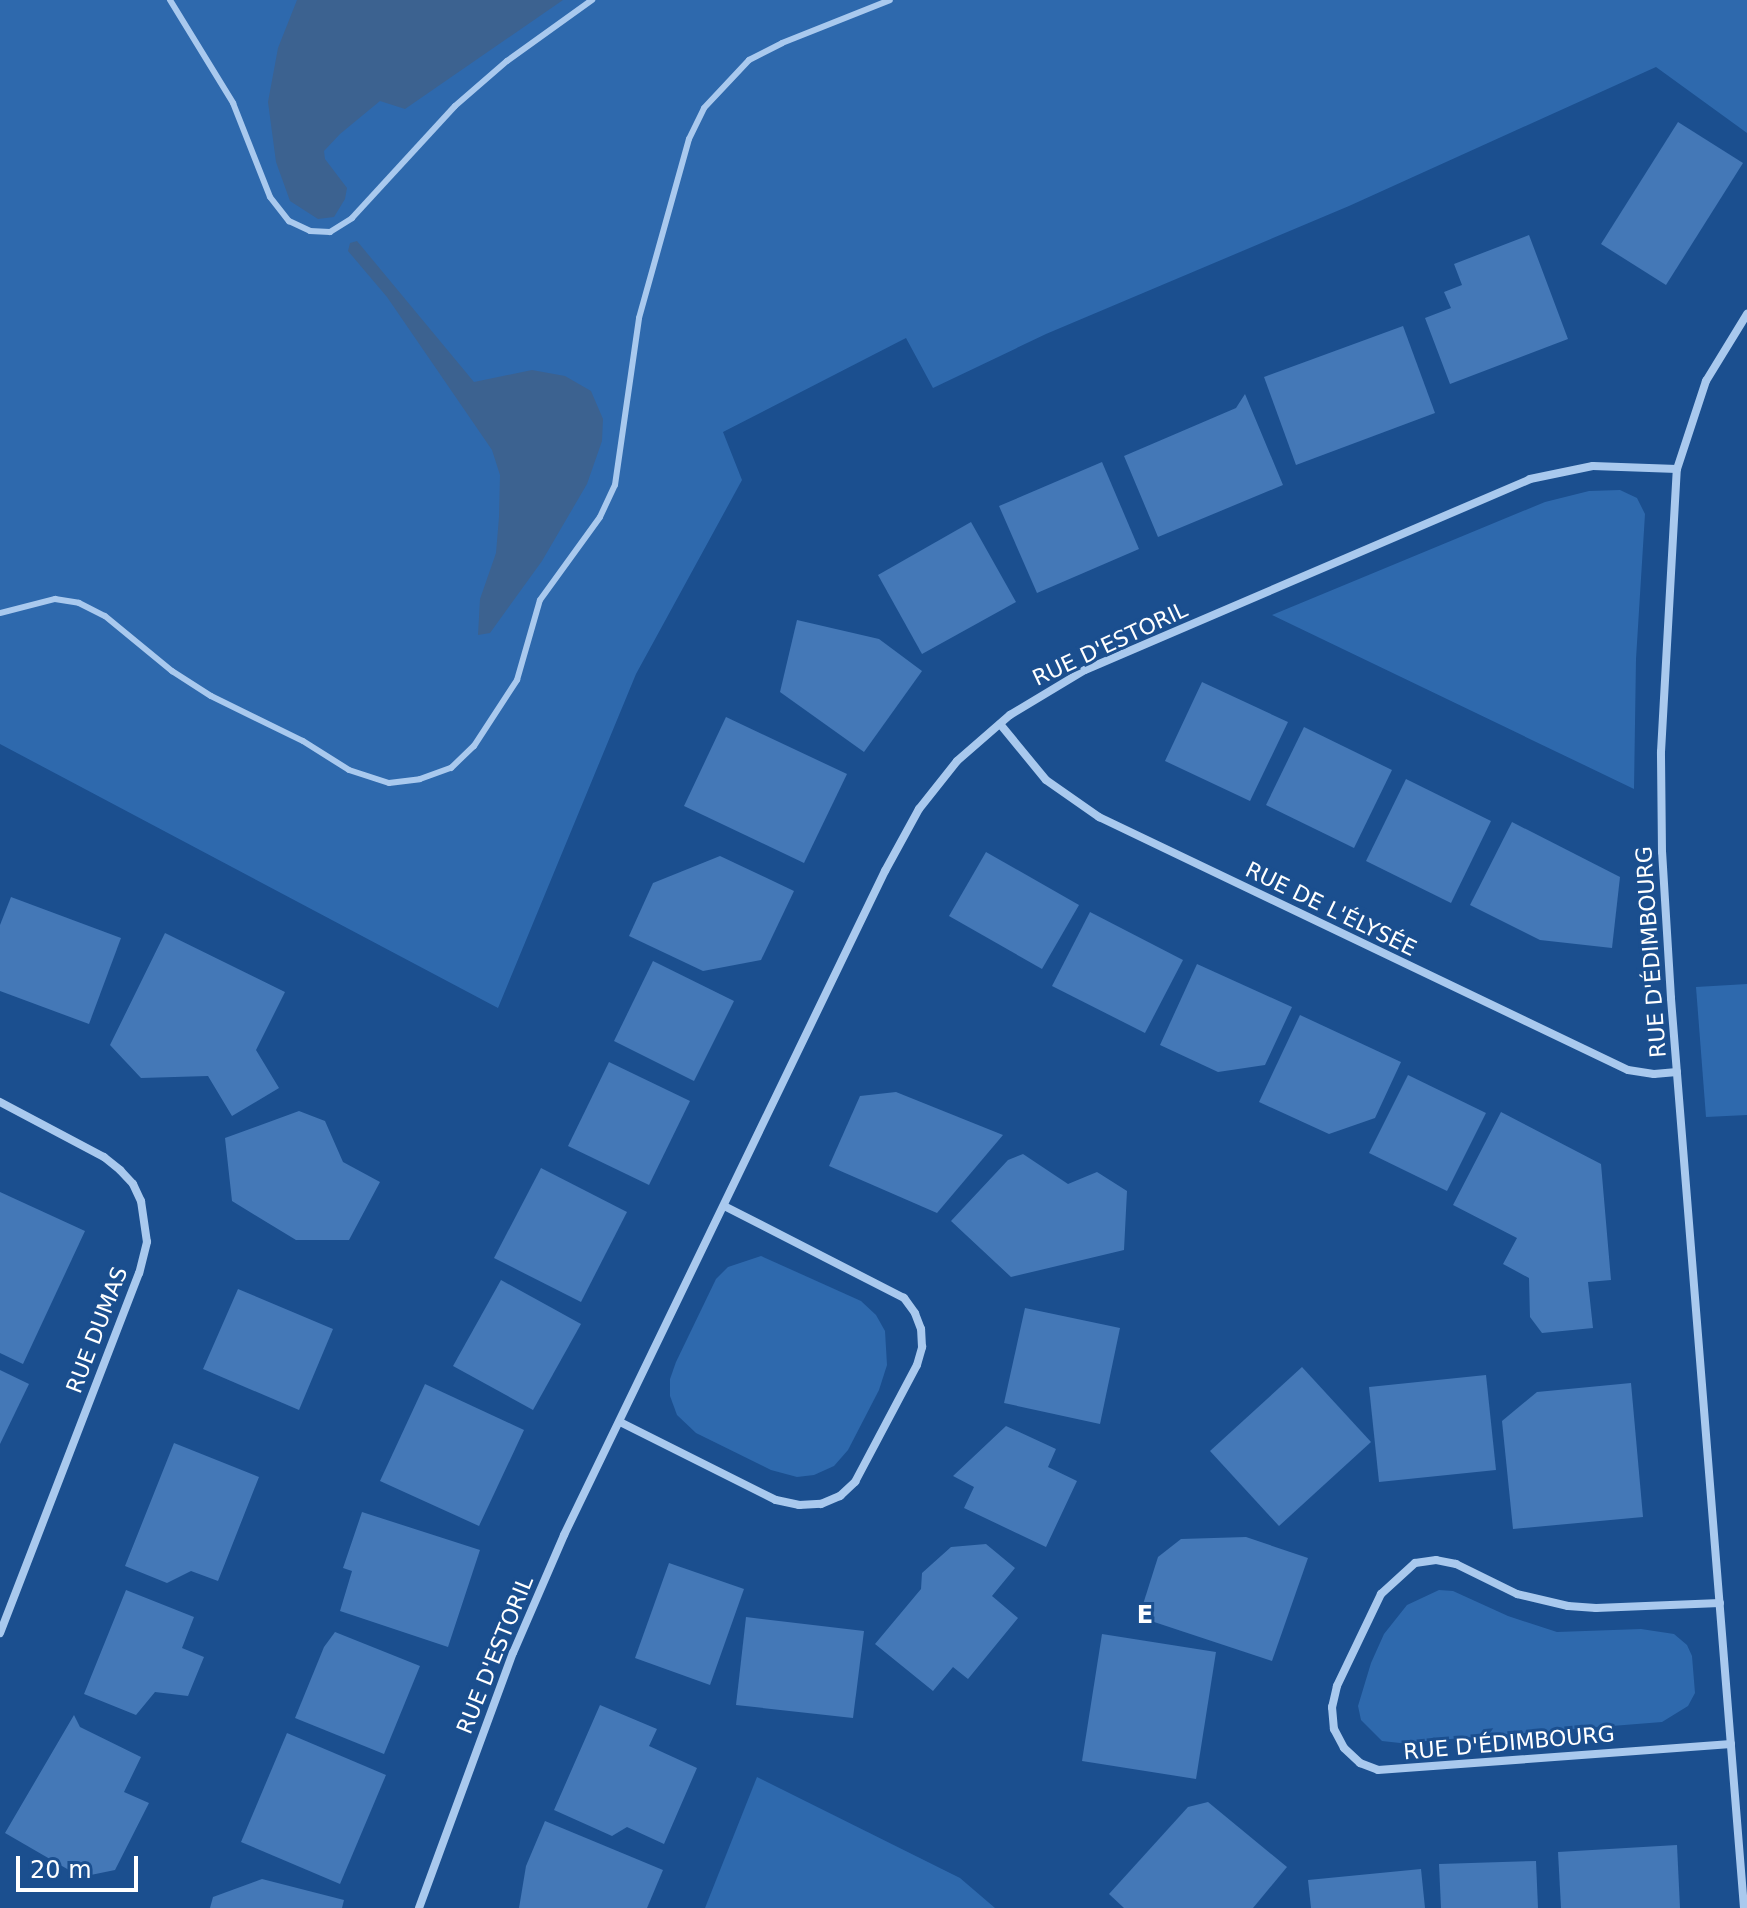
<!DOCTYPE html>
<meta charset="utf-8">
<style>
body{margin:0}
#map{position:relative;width:1747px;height:1908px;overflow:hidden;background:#1b4f8f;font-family:"DejaVu Sans",sans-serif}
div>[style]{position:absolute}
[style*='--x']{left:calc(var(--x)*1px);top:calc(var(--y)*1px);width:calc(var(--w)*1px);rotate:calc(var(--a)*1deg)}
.green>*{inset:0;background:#2e69ad}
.water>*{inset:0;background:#3c6290}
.building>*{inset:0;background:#4478b7}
.service>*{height:6px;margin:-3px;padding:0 3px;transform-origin:3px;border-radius:3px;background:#a9c9ee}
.minor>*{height:8px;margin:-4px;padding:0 4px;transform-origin:4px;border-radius:4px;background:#a9c9ee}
span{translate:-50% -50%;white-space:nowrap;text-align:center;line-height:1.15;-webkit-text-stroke:6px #1b4f8f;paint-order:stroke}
.street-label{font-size:22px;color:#fff}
.neighbourhood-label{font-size:24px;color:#fff;font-weight:700}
.scale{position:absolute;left:16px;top:1856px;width:122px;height:36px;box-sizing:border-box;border:4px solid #fff;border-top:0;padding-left:10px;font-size:24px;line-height:28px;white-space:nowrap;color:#fff;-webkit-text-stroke:6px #1b4f8f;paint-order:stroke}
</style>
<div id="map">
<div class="green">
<div style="clip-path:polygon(0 0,1747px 0,1747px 133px,1656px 67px,1349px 206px,1046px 334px,933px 388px,906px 338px,723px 432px,742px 480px,636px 674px,498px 1008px,0 744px)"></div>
<div style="clip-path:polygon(1620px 490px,1637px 498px,1645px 514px,1636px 659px,1634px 789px,1272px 615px,1545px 502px,1589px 491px)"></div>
<div style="clip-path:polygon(1747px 984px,1747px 1115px,1706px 1117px,1696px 987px)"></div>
<div style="clip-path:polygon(761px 1256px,861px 1301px,876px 1315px,885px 1331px,887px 1365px,879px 1390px,848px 1450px,834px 1466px,814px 1475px,797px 1477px,771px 1470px,696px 1433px,677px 1415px,670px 1396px,670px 1379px,676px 1362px,716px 1279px,728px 1267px)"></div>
<div style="clip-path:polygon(1439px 1590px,1453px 1591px,1508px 1616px,1557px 1632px,1641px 1629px,1674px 1634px,1687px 1645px,1692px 1656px,1695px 1693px,1688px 1706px,1662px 1722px,1400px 1743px,1382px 1741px,1361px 1720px,1358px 1706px,1371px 1663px,1384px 1634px,1407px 1605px)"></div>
<div style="clip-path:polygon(757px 1777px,960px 1878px,995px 1908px,705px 1908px)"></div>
</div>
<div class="water">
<div style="clip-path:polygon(297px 0,563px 0,405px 109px,380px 101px,340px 134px,324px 151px,325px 159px,347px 188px,345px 199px,334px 217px,318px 219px,290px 201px,276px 162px,268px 102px,278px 48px)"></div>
<div style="clip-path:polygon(357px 241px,474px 382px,532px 370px,565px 376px,591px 391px,603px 419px,602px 441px,587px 484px,542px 561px,490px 633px,478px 635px,480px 599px,496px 553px,499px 517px,500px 475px,492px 450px,387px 297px,348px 251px,350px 243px)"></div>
</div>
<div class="building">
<div style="clip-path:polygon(1678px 122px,1743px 163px,1666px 285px,1601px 244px)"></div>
<div style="clip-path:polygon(1529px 235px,1568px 339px,1450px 384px,1425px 318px,1451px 308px,1444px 292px,1462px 285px,1454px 264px)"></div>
<div style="clip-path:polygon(1403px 326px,1435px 413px,1296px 465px,1264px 377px)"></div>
<div style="clip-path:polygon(1245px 394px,1283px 485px,1158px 537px,1124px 456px,1236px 408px)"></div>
<div style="clip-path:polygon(1102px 462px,1139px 549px,1037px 593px,999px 506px)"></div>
<div style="clip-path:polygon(971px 522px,1016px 602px,922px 654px,878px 575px)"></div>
<div style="clip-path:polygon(797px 620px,879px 639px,922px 671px,864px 752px,780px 692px)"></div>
<div style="clip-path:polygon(1202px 682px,1288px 722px,1250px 801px,1165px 761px)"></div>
<div style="clip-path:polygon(726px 717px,847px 774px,804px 863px,684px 806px)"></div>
<div style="clip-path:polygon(1304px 727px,1392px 770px,1354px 848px,1266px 805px)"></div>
<div style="clip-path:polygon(1406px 779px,1491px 821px,1451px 903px,1366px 861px)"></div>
<div style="clip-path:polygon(1512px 822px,1620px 877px,1612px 948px,1540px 940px,1470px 905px)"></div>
<div style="clip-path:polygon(986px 852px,1079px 905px,1042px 969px,949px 916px)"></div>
<div style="clip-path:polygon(720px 856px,794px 891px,761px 960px,703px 971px,629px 936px,653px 883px)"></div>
<div style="clip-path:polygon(11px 897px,121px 938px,89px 1024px,0 991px,0 925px)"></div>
<div style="clip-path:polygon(1090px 912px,1183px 960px,1145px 1033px,1052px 986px)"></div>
<div style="clip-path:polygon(165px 933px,285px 992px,256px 1050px,279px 1088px,232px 1116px,208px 1076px,141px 1078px,110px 1045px)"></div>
<div style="clip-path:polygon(653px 961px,734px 1001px,694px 1081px,614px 1041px)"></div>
<div style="clip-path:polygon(1197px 964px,1292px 1007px,1265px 1065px,1218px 1072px,1160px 1045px)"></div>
<div style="clip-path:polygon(1300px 1015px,1401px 1062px,1375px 1118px,1329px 1134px,1259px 1102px)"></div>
<div style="clip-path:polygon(609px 1062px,690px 1101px,649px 1185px,568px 1146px)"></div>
<div style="clip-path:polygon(1408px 1075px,1486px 1113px,1447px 1191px,1369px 1153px)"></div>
<div style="clip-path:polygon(896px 1092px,1003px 1135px,937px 1213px,829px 1166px,860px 1096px)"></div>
<div style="clip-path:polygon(299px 1111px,325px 1121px,343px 1162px,380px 1182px,349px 1240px,296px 1240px,232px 1201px,225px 1138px)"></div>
<div style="clip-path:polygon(1501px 1112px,1601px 1164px,1611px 1280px,1588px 1282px,1593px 1328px,1542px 1333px,1530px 1317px,1529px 1278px,1503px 1264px,1517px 1238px,1453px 1205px)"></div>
<div style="clip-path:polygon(1023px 1154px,1068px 1184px,1097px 1172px,1127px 1191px,1124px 1250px,1011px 1277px,951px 1221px,1008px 1160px)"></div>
<div style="clip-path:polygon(541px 1168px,627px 1212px,581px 1302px,494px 1258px)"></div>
<div style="clip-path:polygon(0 1192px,85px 1231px,23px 1364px,0 1353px)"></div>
<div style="clip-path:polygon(501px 1280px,581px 1324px,533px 1410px,453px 1366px)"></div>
<div style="clip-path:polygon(238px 1289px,333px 1329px,299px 1410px,203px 1369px)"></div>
<div style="clip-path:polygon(1025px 1308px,1120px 1328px,1100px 1424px,1004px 1403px)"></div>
<div style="clip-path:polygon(1302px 1367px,1371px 1442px,1279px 1526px,1210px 1451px)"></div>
<div style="clip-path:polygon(0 1370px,29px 1384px,0 1444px)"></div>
<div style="clip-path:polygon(1486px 1375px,1496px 1470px,1379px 1482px,1369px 1387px)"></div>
<div style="clip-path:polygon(1631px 1383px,1643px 1517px,1513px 1529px,1502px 1421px,1537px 1392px)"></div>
<div style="clip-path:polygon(425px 1384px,524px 1430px,479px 1526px,380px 1481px)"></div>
<div style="clip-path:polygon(1006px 1426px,1056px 1449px,1048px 1467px,1077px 1481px,1046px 1547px,964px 1508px,974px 1487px,953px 1476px)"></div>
<div style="clip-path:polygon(174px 1443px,259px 1477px,218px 1581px,191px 1571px,167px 1583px,125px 1566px)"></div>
<div style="clip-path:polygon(362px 1512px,480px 1550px,448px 1647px,340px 1611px,352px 1571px,343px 1568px)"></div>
<div style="clip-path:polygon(1246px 1537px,1308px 1558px,1272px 1661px,1139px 1617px,1158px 1557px,1181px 1539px)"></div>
<div style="clip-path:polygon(986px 1544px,1015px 1568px,992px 1596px,1018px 1618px,968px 1679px,953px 1667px,933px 1691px,875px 1644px,921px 1589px,922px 1573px,951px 1547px)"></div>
<div style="clip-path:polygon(669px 1563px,744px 1589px,710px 1685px,635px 1658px)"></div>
<div style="clip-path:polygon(126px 1590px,194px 1617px,182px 1648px,204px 1657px,188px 1696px,155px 1692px,136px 1715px,84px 1694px)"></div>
<div style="clip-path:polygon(746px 1617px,864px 1631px,853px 1718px,736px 1705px)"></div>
<div style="clip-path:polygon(335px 1632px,420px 1666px,384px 1754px,295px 1718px,324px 1647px)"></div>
<div style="clip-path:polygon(1102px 1634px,1216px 1652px,1196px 1779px,1082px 1761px)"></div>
<div style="clip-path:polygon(600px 1705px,657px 1729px,649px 1746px,697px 1768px,664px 1844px,627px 1827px,612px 1836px,554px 1810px)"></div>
<div style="clip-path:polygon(74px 1715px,80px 1727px,141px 1757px,124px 1792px,149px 1803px,115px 1870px,81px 1877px,5px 1833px)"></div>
<div style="clip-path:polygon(287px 1733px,386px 1775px,340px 1884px,241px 1842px)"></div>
<div style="clip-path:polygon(1208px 1802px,1287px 1867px,1253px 1908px,1124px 1908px,1109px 1894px,1188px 1807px)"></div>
<div style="clip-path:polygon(545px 1821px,663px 1870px,647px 1908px,519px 1908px,526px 1866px)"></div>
<div style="clip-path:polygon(1677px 1845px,1680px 1908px,1561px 1908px,1558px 1852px)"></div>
<div style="clip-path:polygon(1536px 1861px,1538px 1908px,1441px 1908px,1439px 1864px)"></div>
<div style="clip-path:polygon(1421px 1869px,1425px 1908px,1311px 1908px,1308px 1880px)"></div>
<div style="clip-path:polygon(262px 1879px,344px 1900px,342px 1908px,210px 1908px,213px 1897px)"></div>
</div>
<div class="service">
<div style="--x:170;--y:0;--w:121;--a:58.5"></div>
<div style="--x:233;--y:103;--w:101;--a:68.5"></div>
<div style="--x:270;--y:197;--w:31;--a:52"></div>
<div style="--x:289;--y:221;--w:23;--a:25"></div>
<div style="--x:310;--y:231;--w:20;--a:3"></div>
<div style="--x:330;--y:232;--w:26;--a:-32"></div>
<div style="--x:352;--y:218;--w:152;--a:-47.4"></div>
<div style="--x:455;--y:106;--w:69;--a:-40.9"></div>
<div style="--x:507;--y:61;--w:105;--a:-35.7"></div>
<div style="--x:0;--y:613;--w:57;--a:-14.3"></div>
<div style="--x:55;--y:599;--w:24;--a:9"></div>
<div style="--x:79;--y:603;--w:29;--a:27"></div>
<div style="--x:105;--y:616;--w:87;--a:39.4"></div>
<div style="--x:172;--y:671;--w:46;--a:32.7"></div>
<div style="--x:211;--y:696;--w:102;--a:26.1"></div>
<div style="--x:303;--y:741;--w:54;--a:32.2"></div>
<div style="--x:349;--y:770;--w:42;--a:18"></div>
<div style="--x:389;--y:783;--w:31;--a:-7"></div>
<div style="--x:420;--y:779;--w:33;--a:-20"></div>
<div style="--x:451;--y:768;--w:32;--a:-44"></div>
<div style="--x:474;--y:746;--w:79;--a:-56.9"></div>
<div style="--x:517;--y:680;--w:83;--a:-74"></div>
<div style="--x:540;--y:600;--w:102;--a:-54.1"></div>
<div style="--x:600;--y:517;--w:35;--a:-65"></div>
<div style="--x:615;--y:485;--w:169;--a:-81.8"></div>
<div style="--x:639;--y:318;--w:186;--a:-74.4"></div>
<div style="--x:689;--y:139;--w:34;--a:-64"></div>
<div style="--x:704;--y:108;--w:66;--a:-46.8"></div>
<div style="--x:749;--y:60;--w:37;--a:-27"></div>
<div style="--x:782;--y:43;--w:116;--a:-21.7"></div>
</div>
<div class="minor">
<div style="--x:1000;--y:724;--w:72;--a:50.6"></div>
<div style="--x:1046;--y:780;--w:65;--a:34.9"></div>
<div style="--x:1099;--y:817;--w:586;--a:25.56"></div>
<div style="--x:1628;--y:1070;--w:26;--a:9"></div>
<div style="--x:1654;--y:1074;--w:23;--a:-5"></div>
<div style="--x:0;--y:1102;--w:118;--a:27.9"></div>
<div style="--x:104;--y:1157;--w:21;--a:39"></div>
<div style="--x:120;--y:1170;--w:19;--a:47"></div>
<div style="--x:133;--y:1184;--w:19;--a:65"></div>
<div style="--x:141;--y:1201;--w:41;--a:81.7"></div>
<div style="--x:147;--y:1242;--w:32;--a:104"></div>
<div style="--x:139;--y:1273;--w:386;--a:111.1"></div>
<div style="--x:620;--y:1422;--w:174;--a:26.6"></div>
<div style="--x:776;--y:1500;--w:24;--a:12"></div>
<div style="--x:799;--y:1505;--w:22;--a:-3"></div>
<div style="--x:821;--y:1504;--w:21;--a:-23"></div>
<div style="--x:840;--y:1496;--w:21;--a:-43"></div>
<div style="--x:855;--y:1482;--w:132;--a:-62.1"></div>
<div style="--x:917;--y:1365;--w:19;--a:-74"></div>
<div style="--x:922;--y:1347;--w:18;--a:-93"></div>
<div style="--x:921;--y:1329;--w:17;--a:-111"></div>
<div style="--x:915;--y:1313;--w:19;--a:-126"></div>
<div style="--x:904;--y:1298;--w:202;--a:-152.9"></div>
<div style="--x:1720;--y:1603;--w:124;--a:177.7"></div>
<div style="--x:1596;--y:1608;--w:28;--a:-176"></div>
<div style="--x:1568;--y:1606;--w:52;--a:-166.8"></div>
<div style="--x:1517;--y:1594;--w:68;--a:-153.8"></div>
<div style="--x:1456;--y:1564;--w:20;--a:-169"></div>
<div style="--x:1436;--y:1560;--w:21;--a:172"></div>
<div style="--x:1415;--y:1563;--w:46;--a:137.6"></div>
<div style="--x:1381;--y:1594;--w:102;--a:115.6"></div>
<div style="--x:1337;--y:1686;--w:22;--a:103"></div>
<div style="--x:1332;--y:1707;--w:22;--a:85"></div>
<div style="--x:1334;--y:1729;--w:21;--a:62"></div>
<div style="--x:1344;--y:1748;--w:22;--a:43"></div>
<div style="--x:1360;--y:1763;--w:19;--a:21"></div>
<div style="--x:1378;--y:1770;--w:354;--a:-4.2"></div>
<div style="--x:419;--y:1908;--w:272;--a:-69.8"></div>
<div style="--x:513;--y:1653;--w:129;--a:-66.6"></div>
<div style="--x:564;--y:1535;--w:738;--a:-64.2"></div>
<div style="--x:885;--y:871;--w:71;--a:-61.3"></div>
<div style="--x:919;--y:809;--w:61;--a:-51.6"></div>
<div style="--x:957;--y:761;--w:70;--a:-41"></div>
<div style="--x:1010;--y:715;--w:87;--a:-31"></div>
<div style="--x:1085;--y:670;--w:484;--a:-23.2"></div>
<div style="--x:1530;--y:479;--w:64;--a:-11.7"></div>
<div style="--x:1593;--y:466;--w:84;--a:2"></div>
<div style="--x:1744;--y:1908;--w:913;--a:-94.59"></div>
<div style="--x:1671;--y:998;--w:146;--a:-93.5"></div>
<div style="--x:1662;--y:852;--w:100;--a:-90.6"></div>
<div style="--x:1661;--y:752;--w:283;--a:-86.8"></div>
<div style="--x:1677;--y:469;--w:93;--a:-71.8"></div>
<div style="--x:1706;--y:381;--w:79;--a:-58.5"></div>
</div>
<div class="street-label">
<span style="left:1110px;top:644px;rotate:-25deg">RUE D'ESTORIL</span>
<span style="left:1331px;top:909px;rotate:26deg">RUE DE L'ÉLYSÉE</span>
<span style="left:1651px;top:952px;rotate:-94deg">RUE D'ÉDIMBOURG</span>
<span style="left:97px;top:1330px;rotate:-69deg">RUE DUMAS</span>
<span style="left:495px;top:1655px;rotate:-68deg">RUE D'ESTORIL</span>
<span style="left:1509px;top:1743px;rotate:-5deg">RUE D'ÉDIMBOURG</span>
</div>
<div class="neighbourhood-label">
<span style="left:1145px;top:1616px">E</span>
</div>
<div class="scale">20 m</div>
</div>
